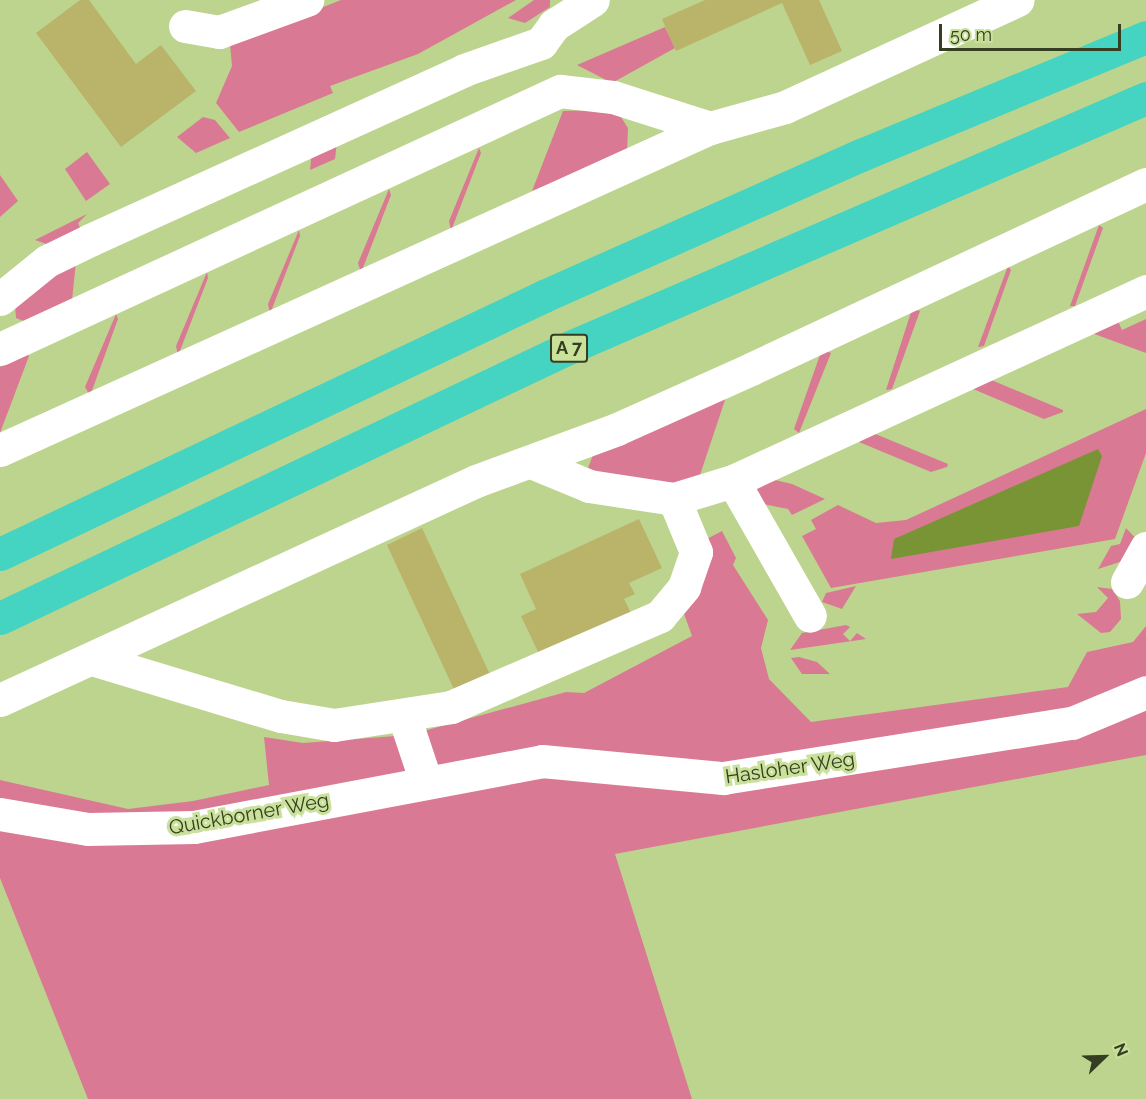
<!DOCTYPE html>
<style>
body{margin:0}
#map{position:relative;width:1146px;height:1099px;overflow:hidden;background:#bdd48e;font-family:Raleway,sans-serif}
div>[style]{position:absolute}
[style*='--x']{left:calc(var(--x)*1px);top:calc(var(--y)*1px);width:calc(var(--w)*1px);rotate:calc(var(--a)*1deg)}
.green>*{inset:0;background:#da7993}
.water>*{inset:0;background:#799435}
.building>*{inset:0;background:#bab36a}
.minor>*{height:33px;margin:-16.5px;padding:0 16.5px;transform-origin:16.5px;border-radius:16.5px;background:#fff}
.highway>*{height:33px;margin:-16.5px;padding:0 16.5px;transform-origin:16.5px;border-radius:16.5px;background:#45d3c2}
span{translate:-50% -50%;white-space:nowrap;text-align:center;line-height:1.15;-webkit-text-stroke:6px #c9e19b;paint-order:stroke}
.shield-label span{padding:2px 4px;background:#c9e19b;border:2px solid;border-radius:4px;-webkit-text-stroke-width:0}
.shield-label{font-size:18px;color:#353e21;font-weight:700}
.street-label{font-size:20px;color:#353e21}
.north{position:absolute;left:1074px;top:1027px;width:60px;height:60px;-webkit-text-stroke:4px #c9e19b;paint-order:stroke;rotate:67deg;font-size:16px;font-weight:700;line-height:24px;text-align:center;color:#353e21}
.north::after{content:'';display:block;margin:auto;width:21px;height:27px;background:#353e21;clip-path:polygon(50% 0,100% 100%,50% 72%,0 100%)}
.scale{position:absolute;left:939px;top:24px;width:182px;height:27px;box-sizing:border-box;border:3px solid #353e21;border-top:0;padding-left:8px;font-size:18px;line-height:21px;white-space:nowrap;color:#353e21;-webkit-text-stroke:4px #c9e19b;paint-order:stroke}
</style>
<div id="map">
<div class="green">
<div style="clip-path:polygon(341px 0,516px 0,418px 54px,330px 86px,333px 93px,239px 132px,216px 103px,232px 66px,230px 44px)"></div>
<div style="clip-path:polygon(534px 0,550px 0,550px 7px,525px 23px,508px 18px)"></div>
<div style="clip-path:polygon(665px 27px,675px 48px,612px 83px,577px 65px)"></div>
<div style="clip-path:polygon(605px 110px,621px 117px,628px 128px,627px 152px,532px 191px,563px 111px)"></div>
<div style="clip-path:polygon(203px 117px,215px 120px,230px 138px,196px 153px,177px 137px)"></div>
<div style="clip-path:polygon(337px 142px,335px 159px,310px 170px,312px 150px)"></div>
<div style="clip-path:polygon(479px 148px,481px 153px,451px 231px,449px 221px)"></div>
<div style="clip-path:polygon(87px 152px,110px 184px,86px 201px,65px 169px)"></div>
<div style="clip-path:polygon(0 175px,18px 201px,0 217px)"></div>
<div style="clip-path:polygon(389px 189px,391px 195px,361px 273px,358px 263px)"></div>
<div style="clip-path:polygon(87px 214px,78px 223px,81px 230px,52px 246px,35px 240px)"></div>
<div style="clip-path:polygon(1099px 225px,1103px 228px,1075px 306px,1070px 306px)"></div>
<div style="clip-path:polygon(299px 230px,300px 236px,270px 314px,268px 304px)"></div>
<div style="clip-path:polygon(76px 262px,72px 300px,26px 322px,16px 318px,15px 305px,41px 279px)"></div>
<div style="clip-path:polygon(1008px 266px,1011px 270px,984px 346px,978px 347px)"></div>
<div style="clip-path:polygon(207px 272px,208px 278px,178px 356px,176px 346px)"></div>
<div style="clip-path:polygon(912px 309px,920px 311px,892px 389px,886px 390px)"></div>
<div style="clip-path:polygon(116px 314px,118px 319px,90px 396px,85px 387px)"></div>
<div style="clip-path:polygon(1117px 319px,1122px 330px,1146px 319px,1146px 353px,1089px 332px)"></div>
<div style="clip-path:polygon(822px 349px,831px 353px,799px 433px,794px 429px)"></div>
<div style="clip-path:polygon(25px 352px,29px 356px,0 433px,0 367px)"></div>
<div style="clip-path:polygon(989px 379px,1063px 410px,1063px 412px,1044px 419px,973px 389px)"></div>
<div style="clip-path:polygon(727px 394px,698px 481px,651px 488px,611px 481px,588px 468px,593px 455px)"></div>
<div style="clip-path:polygon(1146px 409px,1146px 453px,1115px 539px,831px 588px,802px 536px,816px 529px,811px 520px,838px 505px,876px 523px,906px 520px)"></div>
<div style="clip-path:polygon(873px 433px,948px 464px,947px 467px,931px 472px,859px 442px)"></div>
<div style="clip-path:polygon(775px 480px,792px 484px,825px 499px,792px 515px,788px 509px,763px 504px,751px 485px)"></div>
<div style="clip-path:polygon(1126px 528px,1140px 543px,1123px 561px,1098px 569px,1111px 546px,1120px 544px)"></div>
<div style="clip-path:polygon(722px 531px,736px 558px,733px 565px,768px 620px,761px 648px,769px 679px,811px 722px,1068px 687px,1087px 652px,1133px 642px,1146px 626px,1146px 755px,615px 854px,692px 1099px,88px 1099px,0 878px,0 780px,128px 809px,193px 801px,269px 785px,264px 737px,303px 743px,409px 735px,566px 692px,584px 693px,692px 636px,683px 611px,689px 608px,706px 550px,703px 541px)"></div>
<div style="clip-path:polygon(856px 586px,842px 609px,822px 602px,826px 593px)"></div>
<div style="clip-path:polygon(1097px 587px,1112px 589px,1120px 601px,1121px 619px,1110px 632px,1101px 633px,1077px 614px,1096px 612px,1108px 598px)"></div>
<div style="clip-path:polygon(846px 625px,850px 627px,843px 634px,850px 641px,857px 633px,866px 639px,790px 650px,802px 633px)"></div>
<div style="clip-path:polygon(799px 657px,817px 662px,830px 674px,802px 674px,791px 658px)"></div>
</div>
<div class="water">
<div style="clip-path:polygon(1098px 449px,1102px 456px,1079px 526px,891px 559px,894px 539px)"></div>
</div>
<div class="building">
<div style="clip-path:polygon(80px 0,89px 0,136px 64px,161px 45px,196px 91px,121px 147px,36px 33px)"></div>
<div style="clip-path:polygon(705px 0,819px 0,842px 51px,810px 65px,782px 3px,676px 51px,662px 19px)"></div>
<div style="clip-path:polygon(639px 519px,662px 568px,629px 583px,635px 594px,624px 599px,631px 613px,540px 656px,521px 616px,536px 609px,520px 574px)"></div>
<div style="clip-path:polygon(422px 528px,492px 679px,457px 696px,387px 545px)"></div>
</div>
<div class="minor">
<div style="--x:185;--y:26;--w:35;--a:10"></div>
<div style="--x:219;--y:32;--w:94;--a:-20"></div>
<div style="--x:0;--y:299;--w:60;--a:-39"></div>
<div style="--x:47;--y:261;--w:48;--a:-26"></div>
<div style="--x:90;--y:240;--w:411;--a:-24.4"></div>
<div style="--x:464;--y:70;--w:82;--a:-19.3"></div>
<div style="--x:541;--y:43;--w:22;--a:-54"></div>
<div style="--x:554;--y:25;--w:46;--a:-32.7"></div>
<div style="--x:0;--y:349;--w:617;--a:-24.74"></div>
<div style="--x:560;--y:91;--w:53;--a:6.5"></div>
<div style="--x:613;--y:97;--w:102;--a:17.7"></div>
<div style="--x:0;--y:450;--w:780;--a:-24.4"></div>
<div style="--x:710;--y:128;--w:78;--a:-15.6"></div>
<div style="--x:785;--y:107;--w:256;--a:-24.7"></div>
<div style="--x:531;--y:462;--w:63;--a:22.5"></div>
<div style="--x:589;--y:486;--w:86;--a:8.7"></div>
<div style="--x:674;--y:499;--w:62;--a:-17"></div>
<div style="--x:733;--y:481;--w:455;--a:-24.7"></div>
<div style="--x:733;--y:481;--w:155;--a:60.3"></div>
<div style="--x:1127;--y:582;--w:39;--a:-61"></div>
<div style="--x:95;--y:660;--w:194;--a:16.8"></div>
<div style="--x:281;--y:716;--w:54;--a:9.6"></div>
<div style="--x:334;--y:725;--w:118;--a:-8.7"></div>
<div style="--x:451;--y:707;--w:228;--a:-23.5"></div>
<div style="--x:660;--y:616;--w:38;--a:-50"></div>
<div style="--x:684;--y:587;--w:37;--a:-71"></div>
<div style="--x:696;--y:552;--w:57;--a:-112.5"></div>
<div style="--x:0;--y:700;--w:524;--a:-24.71"></div>
<div style="--x:476;--y:481;--w:150;--a:-20.2"></div>
<div style="--x:617;--y:429;--w:147;--a:-24.1"></div>
<div style="--x:751;--y:369;--w:436;--a:-25.1"></div>
<div style="--x:405;--y:719;--w:66;--a:71.6"></div>
<div style="--x:0;--y:814;--w:89;--a:9.7"></div>
<div style="--x:88;--y:829;--w:106;--a:-1.1"></div>
<div style="--x:194;--y:827;--w:354;--a:-10.7"></div>
<div style="--x:542;--y:761;--w:182;--a:5.4"></div>
<div style="--x:723;--y:778;--w:353;--a:-9"></div>
<div style="--x:1072;--y:723;--w:80;--a:-22.7"></div>
</div>
<div class="highway">
<div style="--x:0;--y:554;--w:602;--a:-25.37"></div>
<div style="--x:544;--y:296;--w:347;--a:-24"></div>
<div style="--x:861;--y:155;--w:308;--a:-22.5"></div>
<div style="--x:0;--y:618;--w:629;--a:-25.42"></div>
<div style="--x:568;--y:348;--w:630;--a:-23.39"></div>
</div>
<div class="shield-label">
<span style="left:569px;top:348px">A 7</span>
</div>
<div class="street-label">
<span style="left:790px;top:768px;rotate:-8deg">Hasloher Weg</span>
<span style="left:249px;top:814px;rotate:-10deg">Quickborner Weg</span>
</div>
<div class="north">N</div>
<div class="scale">50 m</div>
</div>
